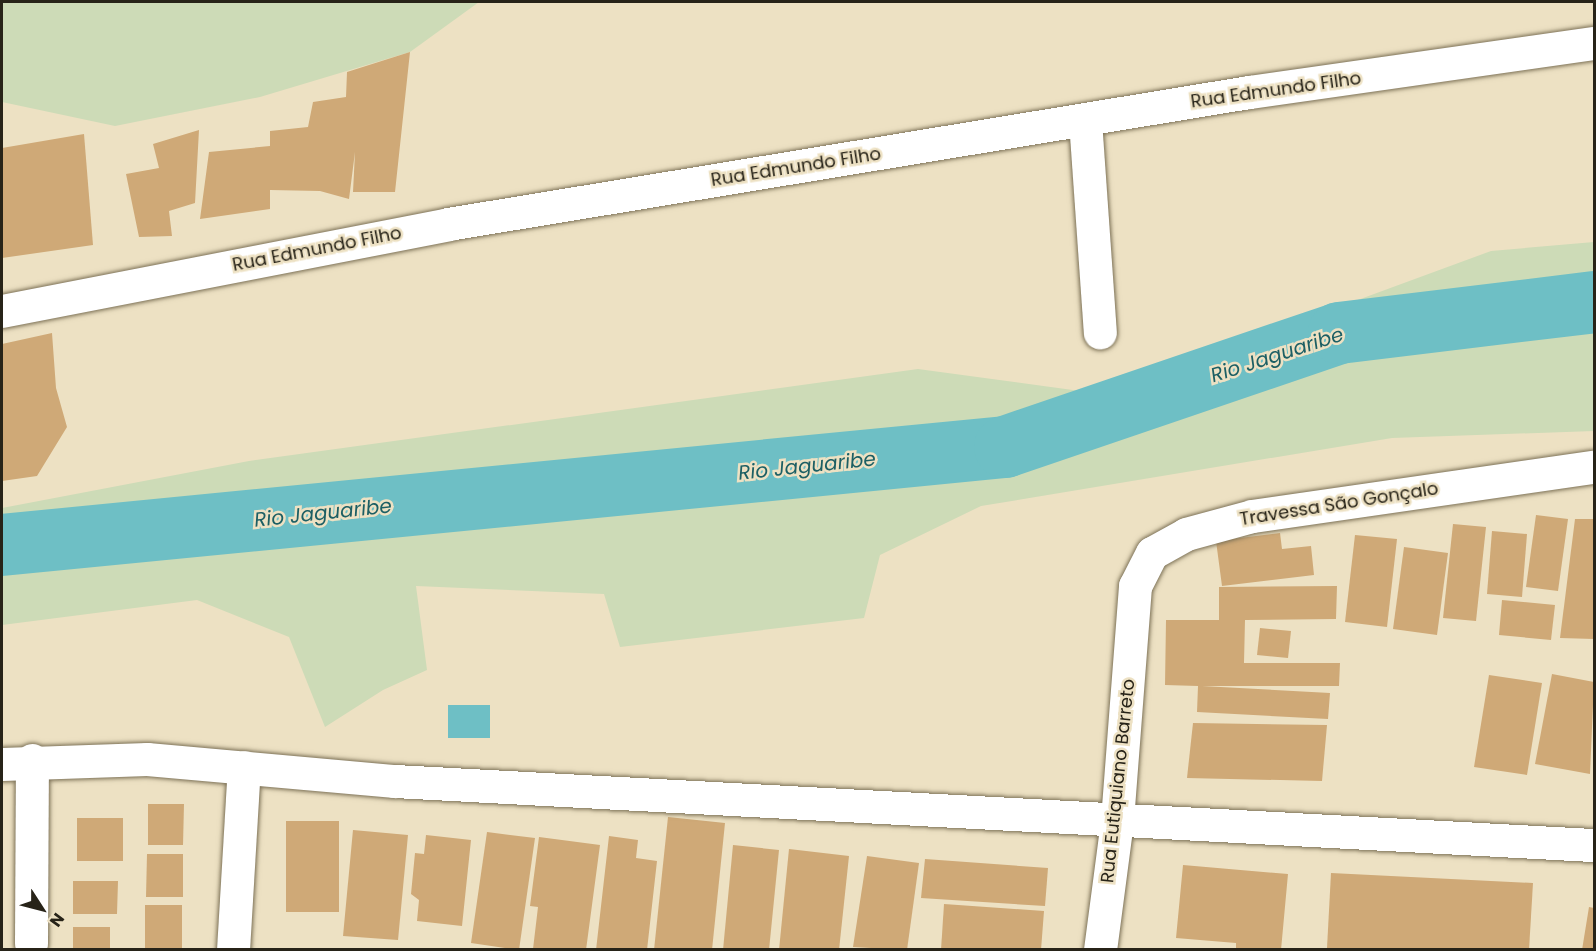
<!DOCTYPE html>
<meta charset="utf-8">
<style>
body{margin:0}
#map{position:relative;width:1596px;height:951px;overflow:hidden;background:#ede1c3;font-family:Poppins,sans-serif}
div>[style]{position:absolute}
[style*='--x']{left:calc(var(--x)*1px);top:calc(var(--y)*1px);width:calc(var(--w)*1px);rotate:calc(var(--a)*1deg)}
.green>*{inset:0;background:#cddbb7}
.water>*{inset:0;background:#6ebfc5}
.river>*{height:62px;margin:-31px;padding:0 31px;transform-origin:31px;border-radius:31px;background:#6ebfc5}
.building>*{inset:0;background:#cfa977}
.roads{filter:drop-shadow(0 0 2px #7d7257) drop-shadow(0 0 2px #7d7257)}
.minor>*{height:33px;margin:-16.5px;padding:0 16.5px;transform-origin:16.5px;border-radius:16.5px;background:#fff}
span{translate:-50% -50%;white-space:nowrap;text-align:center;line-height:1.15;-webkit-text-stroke:5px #ede1c3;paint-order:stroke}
.street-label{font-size:18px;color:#272318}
.water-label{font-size:20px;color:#1c5f64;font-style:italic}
.frame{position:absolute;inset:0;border:3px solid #272318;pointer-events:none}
.north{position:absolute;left:12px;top:879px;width:60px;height:60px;-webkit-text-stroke:4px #ede1c3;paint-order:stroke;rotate:126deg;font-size:16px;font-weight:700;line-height:24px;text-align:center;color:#272318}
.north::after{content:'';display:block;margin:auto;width:21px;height:27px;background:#272318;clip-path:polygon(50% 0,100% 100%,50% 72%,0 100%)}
</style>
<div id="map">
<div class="green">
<div style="clip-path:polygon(2px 2px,479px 2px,410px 52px,260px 97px,115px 126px,2px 102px)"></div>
<div style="clip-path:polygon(1594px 242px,1594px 431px,1392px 438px,981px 506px,880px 555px,864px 618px,620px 647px,604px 594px,416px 586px,427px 670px,383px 690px,325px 727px,289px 637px,197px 600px,2px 625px,2px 508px,249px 461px,918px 369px,1102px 394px,1491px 251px)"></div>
</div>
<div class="water">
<div style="clip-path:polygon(448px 705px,490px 705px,490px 738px,448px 738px)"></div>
</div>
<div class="river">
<div style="--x:2;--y:545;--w:1008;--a:-5.58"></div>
<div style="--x:1005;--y:447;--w:353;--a:-18.8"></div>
<div style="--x:1339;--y:333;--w:257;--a:-6.9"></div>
</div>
<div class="building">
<div style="clip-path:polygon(410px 52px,395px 192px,353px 192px,355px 152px,349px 199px,320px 191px,270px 190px,270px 209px,200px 219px,209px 152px,270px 146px,270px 131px,308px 127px,313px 102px,346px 97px,347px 72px)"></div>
<div style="clip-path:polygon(199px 130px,195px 203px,169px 211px,172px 236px,139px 237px,126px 174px,159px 168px,153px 144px)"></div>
<div style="clip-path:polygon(84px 134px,93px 245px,2px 258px,2px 148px)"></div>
<div style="clip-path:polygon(52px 333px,56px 388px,67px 427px,37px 476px,2px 481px,2px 344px)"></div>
<div style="clip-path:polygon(1536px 515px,1568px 519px,1558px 591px,1526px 587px)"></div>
<div style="clip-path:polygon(1575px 519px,1594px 519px,1594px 639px,1560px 638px)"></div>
<div style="clip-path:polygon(1453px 524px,1486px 527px,1476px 621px,1443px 618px)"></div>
<div style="clip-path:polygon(1492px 531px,1527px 534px,1522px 597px,1487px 594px)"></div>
<div style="clip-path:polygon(1280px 533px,1282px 549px,1311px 546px,1314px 575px,1222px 586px,1216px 541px)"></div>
<div style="clip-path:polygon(1355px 535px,1397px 539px,1387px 627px,1345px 622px)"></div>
<div style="clip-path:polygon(1404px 547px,1448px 553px,1437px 635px,1393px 629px)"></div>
<div style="clip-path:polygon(1337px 586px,1336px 619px,1245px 620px,1244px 663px,1340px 663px,1339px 686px,1202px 686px,1330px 693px,1328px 719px,1197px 712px,1198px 686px,1165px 685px,1166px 620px,1219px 620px,1219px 587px)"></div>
<div style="clip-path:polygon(1502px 600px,1555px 605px,1551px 640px,1499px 635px)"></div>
<div style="clip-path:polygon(1260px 628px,1291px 631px,1288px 658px,1257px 655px)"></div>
<div style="clip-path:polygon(1552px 674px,1594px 682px,1590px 774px,1535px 764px)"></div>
<div style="clip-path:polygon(1489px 675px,1542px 683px,1527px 775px,1474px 767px)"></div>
<div style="clip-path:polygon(1193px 723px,1327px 725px,1322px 781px,1187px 778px)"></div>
<div style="clip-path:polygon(148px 804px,184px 804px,183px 845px,148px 845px)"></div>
<div style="clip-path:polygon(668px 817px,725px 823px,712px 950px,654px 950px)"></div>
<div style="clip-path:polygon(77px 818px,123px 818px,123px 861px,77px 861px)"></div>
<div style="clip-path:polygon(286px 821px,339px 821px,339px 912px,286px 912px)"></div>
<div style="clip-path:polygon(353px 830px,408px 835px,398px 940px,343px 936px)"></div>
<div style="clip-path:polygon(487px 832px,535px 838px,519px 950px,471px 943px)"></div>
<div style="clip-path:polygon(426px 835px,471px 840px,462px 926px,417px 921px,419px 900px,411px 894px,415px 853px,424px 854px)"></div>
<div style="clip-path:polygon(609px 836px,638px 840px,636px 858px,657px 861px,647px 950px,596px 950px)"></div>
<div style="clip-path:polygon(539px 837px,600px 845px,586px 950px,533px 949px,538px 907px,530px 906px)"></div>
<div style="clip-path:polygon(733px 845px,779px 850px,769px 950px,723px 950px)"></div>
<div style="clip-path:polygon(789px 849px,849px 856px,839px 950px,779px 950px)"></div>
<div style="clip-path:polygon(147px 854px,183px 854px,183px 897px,146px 897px)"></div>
<div style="clip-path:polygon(867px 856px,919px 863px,907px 950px,853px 947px)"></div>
<div style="clip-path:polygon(925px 859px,1048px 868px,1045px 906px,921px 898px)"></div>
<div style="clip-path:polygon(1183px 865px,1288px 874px,1281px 950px,1236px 950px,1236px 943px,1176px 938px)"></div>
<div style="clip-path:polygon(1331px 873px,1533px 883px,1529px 950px,1327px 948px)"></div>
<div style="clip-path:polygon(73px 881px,118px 881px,117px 914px,73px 914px)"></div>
<div style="clip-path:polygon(944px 904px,1044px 911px,1041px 950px,941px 950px)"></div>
<div style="clip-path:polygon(145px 905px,182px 905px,182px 948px,145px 948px)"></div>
<div style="clip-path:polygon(1589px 907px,1594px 908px,1594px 950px,1582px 950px)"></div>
<div style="clip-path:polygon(73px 927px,110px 927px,110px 950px,73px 950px)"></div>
</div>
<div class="roads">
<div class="minor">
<div style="--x:1085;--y:120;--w:213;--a:86"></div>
<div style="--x:2;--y:311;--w:454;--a:-11"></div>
<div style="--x:448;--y:224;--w:812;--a:-9.36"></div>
<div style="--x:1249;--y:92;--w:348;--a:-8.1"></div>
<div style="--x:2;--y:764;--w:145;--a:-2"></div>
<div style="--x:147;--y:759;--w:249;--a:5.1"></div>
<div style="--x:395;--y:781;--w:1201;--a:3.06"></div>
<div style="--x:31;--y:943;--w:183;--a:-89.7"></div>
<div style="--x:233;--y:950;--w:183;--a:-86.6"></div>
<div style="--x:1100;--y:950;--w:131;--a:-82.5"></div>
<div style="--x:1117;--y:820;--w:235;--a:-85.6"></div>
<div style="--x:1135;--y:586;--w:37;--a:-63"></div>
<div style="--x:1152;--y:553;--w:39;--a:-29"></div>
<div style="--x:1186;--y:534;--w:68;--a:-15.3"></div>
<div style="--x:1252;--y:516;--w:345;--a:-8.2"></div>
</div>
</div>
<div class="street-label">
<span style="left:1276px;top:90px;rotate:-8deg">Rua Edmundo Filho</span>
<span style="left:796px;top:167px;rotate:-9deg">Rua Edmundo Filho</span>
<span style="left:317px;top:249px;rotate:-11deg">Rua Edmundo Filho</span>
<span style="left:1339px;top:504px;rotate:-9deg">Travessa São Gonçalo</span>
<span style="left:1118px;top:781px;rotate:-84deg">Rua Eutiquiano Barreto</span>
</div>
<div class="water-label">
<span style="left:1277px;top:355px;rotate:-18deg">Rio Jaguaribe</span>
<span style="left:807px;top:466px;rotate:-6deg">Rio Jaguaribe</span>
<span style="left:323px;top:513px;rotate:-6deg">Rio Jaguaribe</span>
</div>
<div class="frame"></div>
<div class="north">N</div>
</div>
